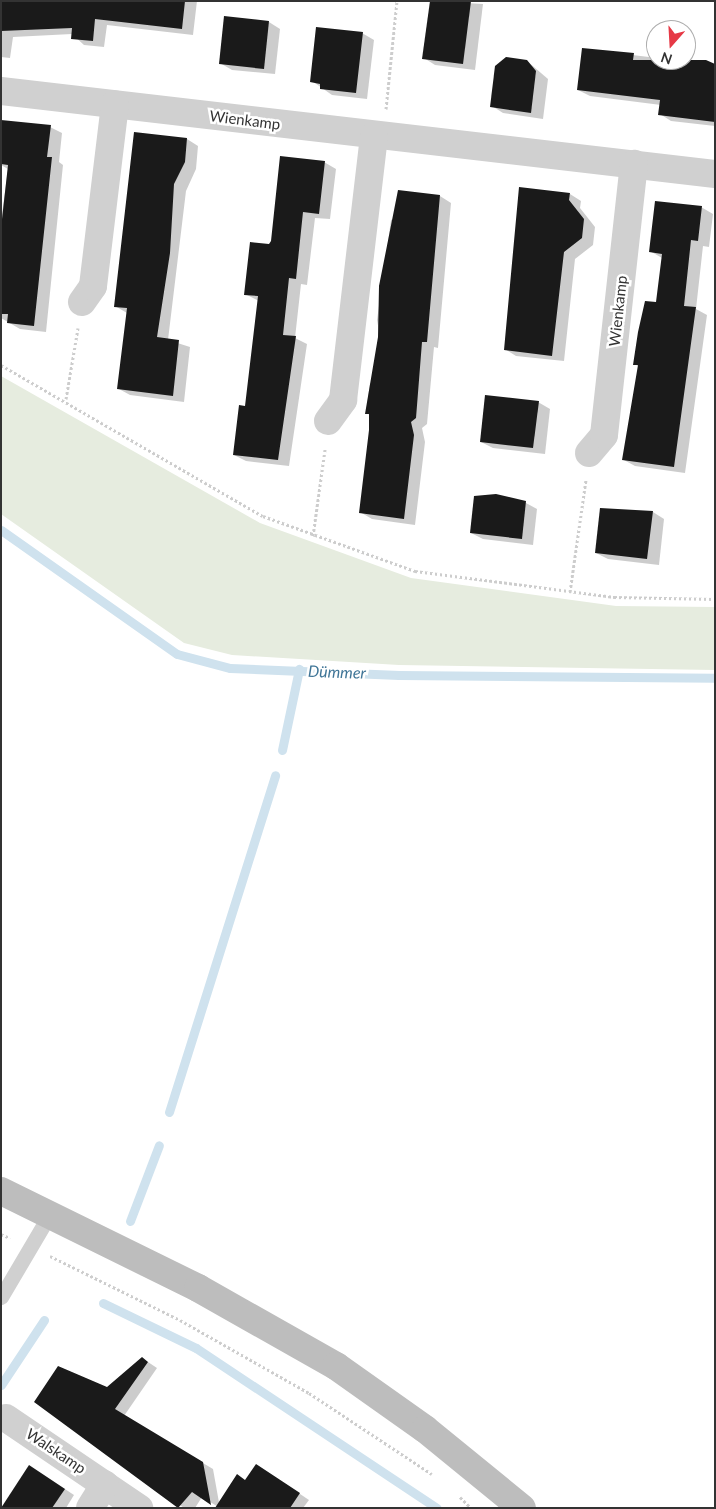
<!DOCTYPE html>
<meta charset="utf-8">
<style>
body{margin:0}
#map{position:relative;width:716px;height:1509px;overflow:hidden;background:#fff;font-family:Lato,sans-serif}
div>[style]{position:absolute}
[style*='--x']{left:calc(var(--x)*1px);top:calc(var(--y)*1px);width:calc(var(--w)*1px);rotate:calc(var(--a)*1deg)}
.green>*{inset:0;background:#e6ecdf}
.shadow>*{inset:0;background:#0003}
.stream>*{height:9px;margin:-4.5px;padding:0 4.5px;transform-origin:4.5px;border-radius:4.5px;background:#cfe2ee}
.building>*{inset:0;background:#1a1a1a}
.path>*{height:3px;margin-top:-1.5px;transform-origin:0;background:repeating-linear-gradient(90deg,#cdcdcd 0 2.5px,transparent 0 5px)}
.lane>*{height:15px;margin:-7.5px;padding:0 7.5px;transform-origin:7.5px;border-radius:7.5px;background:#d0d0d0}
.street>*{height:28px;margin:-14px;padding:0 14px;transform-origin:14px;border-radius:14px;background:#d0d0d0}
.secondary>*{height:28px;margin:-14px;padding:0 14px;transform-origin:14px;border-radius:14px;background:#bdbdbd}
span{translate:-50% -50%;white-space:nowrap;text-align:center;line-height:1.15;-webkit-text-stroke:5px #fff;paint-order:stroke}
.street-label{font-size:15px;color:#333}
.water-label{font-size:16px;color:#3f7597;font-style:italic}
.frame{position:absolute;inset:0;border:2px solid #333;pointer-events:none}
.north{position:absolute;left:646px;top:20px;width:50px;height:50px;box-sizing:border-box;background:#fff;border:1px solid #adadad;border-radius:50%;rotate:199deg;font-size:14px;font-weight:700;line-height:20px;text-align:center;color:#333}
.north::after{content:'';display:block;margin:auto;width:18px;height:22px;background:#e63946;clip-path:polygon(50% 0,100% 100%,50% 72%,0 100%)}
</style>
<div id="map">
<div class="green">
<div style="clip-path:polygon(1px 376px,260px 523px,411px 578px,616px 606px,715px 607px,715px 670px,399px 665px,232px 655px,184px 643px,1px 514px)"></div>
</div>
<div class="shadow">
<div style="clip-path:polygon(1px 1px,197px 1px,193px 35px,107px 25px,104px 47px,84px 45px,72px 34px,13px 37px,10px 58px,1px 57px)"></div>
<div style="clip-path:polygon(431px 1px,483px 4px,475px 70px,435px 65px,424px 58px)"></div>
<div style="clip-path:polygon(269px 22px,280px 29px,275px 74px,232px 70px,220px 63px)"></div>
<div style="clip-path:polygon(362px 33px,374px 40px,367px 99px,332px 95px,312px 81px)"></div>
<div style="clip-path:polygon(583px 49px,715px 65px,715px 126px,671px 121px,660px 114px,661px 105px,590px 96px,578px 90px)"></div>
<div style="clip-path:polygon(527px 61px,548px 79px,543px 119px,503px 113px,492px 106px)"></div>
<div style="clip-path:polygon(50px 127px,62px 133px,59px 162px,63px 165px,46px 332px,20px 329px,1px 318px,1px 222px,8px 169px,1px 165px,1px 136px)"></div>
<div style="clip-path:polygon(136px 133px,187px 139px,198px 146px,196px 169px,186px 191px,168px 340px,190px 347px,184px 402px,130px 395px,119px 389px,127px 313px,115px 306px)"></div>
<div style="clip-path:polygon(324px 162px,336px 169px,330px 219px,315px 218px,307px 285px,301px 284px,295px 338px,307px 344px,289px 466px,246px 461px,234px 455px,246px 408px,259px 301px,245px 294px,270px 246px)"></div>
<div style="clip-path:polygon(570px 194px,581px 201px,580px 208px,595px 227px,593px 245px,575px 259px,564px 361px,516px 356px,505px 349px)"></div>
<div style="clip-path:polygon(440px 196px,451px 203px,438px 348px,434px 347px,427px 424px,422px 428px,425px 442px,415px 525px,372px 519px,360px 512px,370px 430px,370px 415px,366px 413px,370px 383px,374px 383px,380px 337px,377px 320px,391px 220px)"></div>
<div style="clip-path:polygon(701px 207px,713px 214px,709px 247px,703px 246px,696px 309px,707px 315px,685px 473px,635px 466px,624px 460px,639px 367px,635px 364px,657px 303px,662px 258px,650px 251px)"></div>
<div style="clip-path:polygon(538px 402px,550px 409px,545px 454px,493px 448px,481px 442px)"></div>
<div style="clip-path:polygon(526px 503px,537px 509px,533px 545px,483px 539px,471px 533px)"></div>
<div style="clip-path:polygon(653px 512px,664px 519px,659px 565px,608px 559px,596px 553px)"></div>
<div style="clip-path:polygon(142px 1358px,157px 1368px,124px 1416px,213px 1469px,220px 1508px,202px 1497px,195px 1508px,184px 1508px,36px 1402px,107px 1389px)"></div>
<div style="clip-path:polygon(257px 1465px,309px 1500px,303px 1508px,232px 1508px)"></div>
<div style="clip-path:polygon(39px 1472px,74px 1495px,66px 1508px,1px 1508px)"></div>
</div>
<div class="stream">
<div style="--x:1;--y:530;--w:215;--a:35.2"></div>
<div style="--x:177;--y:654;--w:55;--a:14.8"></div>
<div style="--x:230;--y:668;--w:169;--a:2.4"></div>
<div style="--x:399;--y:675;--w:316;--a:0.5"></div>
<div style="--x:282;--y:750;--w:83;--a:-78.1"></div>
<div style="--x:169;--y:1112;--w:353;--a:-72.5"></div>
<div style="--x:130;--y:1221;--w:81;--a:-69.1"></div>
<div style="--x:103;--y:1303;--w:103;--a:25.8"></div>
<div style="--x:196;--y:1348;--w:289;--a:33.6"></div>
<div style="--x:1;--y:1385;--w:78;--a:-56.5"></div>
</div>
<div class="building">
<div style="clip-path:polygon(1px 1px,185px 1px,182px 29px,95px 19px,93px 41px,71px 39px,72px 28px,1px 31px)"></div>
<div style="clip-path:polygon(430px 1px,471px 1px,463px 64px,422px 59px)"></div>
<div style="clip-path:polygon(224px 16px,269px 21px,264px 69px,219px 64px)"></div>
<div style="clip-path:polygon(316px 27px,363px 32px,356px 93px,320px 89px,320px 84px,310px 82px)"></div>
<div style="clip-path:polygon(582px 48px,634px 53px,633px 60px,706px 60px,715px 64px,715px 122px,658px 115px,660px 100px,577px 90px)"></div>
<div style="clip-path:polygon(506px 57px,527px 60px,536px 71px,531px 113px,490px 107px,495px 66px)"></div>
<div style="clip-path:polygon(1px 120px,51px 125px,47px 157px,52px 157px,34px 326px,7px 323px,8px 314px,1px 314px,1px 228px,8px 165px,1px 164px)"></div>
<div style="clip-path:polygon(134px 132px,187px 138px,185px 162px,174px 184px,170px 253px,157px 337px,179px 340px,173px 396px,117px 389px,127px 308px,114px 307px)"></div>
<div style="clip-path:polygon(280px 156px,325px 161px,319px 214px,303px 212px,296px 279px,289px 278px,283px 335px,296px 336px,278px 460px,233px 455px,239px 405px,245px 406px,258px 296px,244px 295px,250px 242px,269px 244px,271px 241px)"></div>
<div style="clip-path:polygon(519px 187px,570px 193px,569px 200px,584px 219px,582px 238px,564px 252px,552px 356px,504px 350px)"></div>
<div style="clip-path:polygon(398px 190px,440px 195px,427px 342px,422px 342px,416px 418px,411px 422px,414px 435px,404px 519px,359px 513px,369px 430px,369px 414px,365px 414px,378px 337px,379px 286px)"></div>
<div style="clip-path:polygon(655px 201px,702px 206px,698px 241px,691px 240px,684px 306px,696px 307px,674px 467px,622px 460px,638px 365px,633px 365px,638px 332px,645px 301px,656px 302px,662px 254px,649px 252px)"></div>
<div style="clip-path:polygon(485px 395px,539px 401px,533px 448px,480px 442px)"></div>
<div style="clip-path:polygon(496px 494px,526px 501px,522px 539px,470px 533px,474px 496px)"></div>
<div style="clip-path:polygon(600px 508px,653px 511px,647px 559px,595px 553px)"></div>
<div style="clip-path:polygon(142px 1357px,148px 1362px,115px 1409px,203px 1462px,211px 1505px,192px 1492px,178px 1508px,34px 1402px,58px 1366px,107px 1387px)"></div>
<div style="clip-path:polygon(256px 1464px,300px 1493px,290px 1508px,215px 1508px,237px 1474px,245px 1480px)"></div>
<div style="clip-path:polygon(29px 1465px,65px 1489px,52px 1508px,1px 1508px)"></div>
</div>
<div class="path">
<div style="--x:386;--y:109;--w:109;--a:-84.2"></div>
<div style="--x:1;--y:365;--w:302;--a:30"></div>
<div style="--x:263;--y:516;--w:162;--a:19.9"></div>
<div style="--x:415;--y:571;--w:201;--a:7.4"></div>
<div style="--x:614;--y:597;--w:101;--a:1.1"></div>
<div style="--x:66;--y:399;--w:72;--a:-80.4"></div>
<div style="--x:313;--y:536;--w:88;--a:-82.1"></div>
<div style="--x:570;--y:592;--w:114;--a:-81.9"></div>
<div style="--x:1;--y:1234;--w:10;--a:24"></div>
<div style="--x:50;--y:1256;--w:145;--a:26.2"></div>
<div style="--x:180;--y:1320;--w:148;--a:29.5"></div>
<div style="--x:309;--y:1393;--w:147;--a:33.4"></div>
<div style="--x:460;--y:1497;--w:16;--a:45"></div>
</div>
<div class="lane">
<div style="--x:1;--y:1297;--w:99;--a:-59.5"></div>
</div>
<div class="street">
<div style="--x:1;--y:91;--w:719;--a:6.63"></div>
<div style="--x:82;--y:302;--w:19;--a:-55"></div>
<div style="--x:93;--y:286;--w:183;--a:-83.1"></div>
<div style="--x:328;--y:421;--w:26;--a:-54"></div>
<div style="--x:343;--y:400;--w:266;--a:-83.3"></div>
<div style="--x:589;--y:453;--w:23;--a:-50"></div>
<div style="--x:604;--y:435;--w:273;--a:-83.7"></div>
<div style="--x:6;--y:1418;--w:161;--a:34.1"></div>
<div style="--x:90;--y:1508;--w:28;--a:-58"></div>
</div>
<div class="secondary">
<div style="--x:1;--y:1191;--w:220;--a:26.2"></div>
<div style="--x:198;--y:1288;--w:159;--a:29.5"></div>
<div style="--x:336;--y:1366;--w:109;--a:35.3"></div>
<div style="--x:425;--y:1429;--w:125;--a:39.2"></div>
</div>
<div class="street-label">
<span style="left:245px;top:120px;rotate:7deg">Wienkamp</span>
<span style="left:618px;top:311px;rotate:-84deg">Wienkamp</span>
<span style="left:56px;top:1451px;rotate:34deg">Walskamp</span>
</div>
<div class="water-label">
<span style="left:337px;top:672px;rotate:2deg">Dümmer</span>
</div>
<div class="frame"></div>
<div class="north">N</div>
</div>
